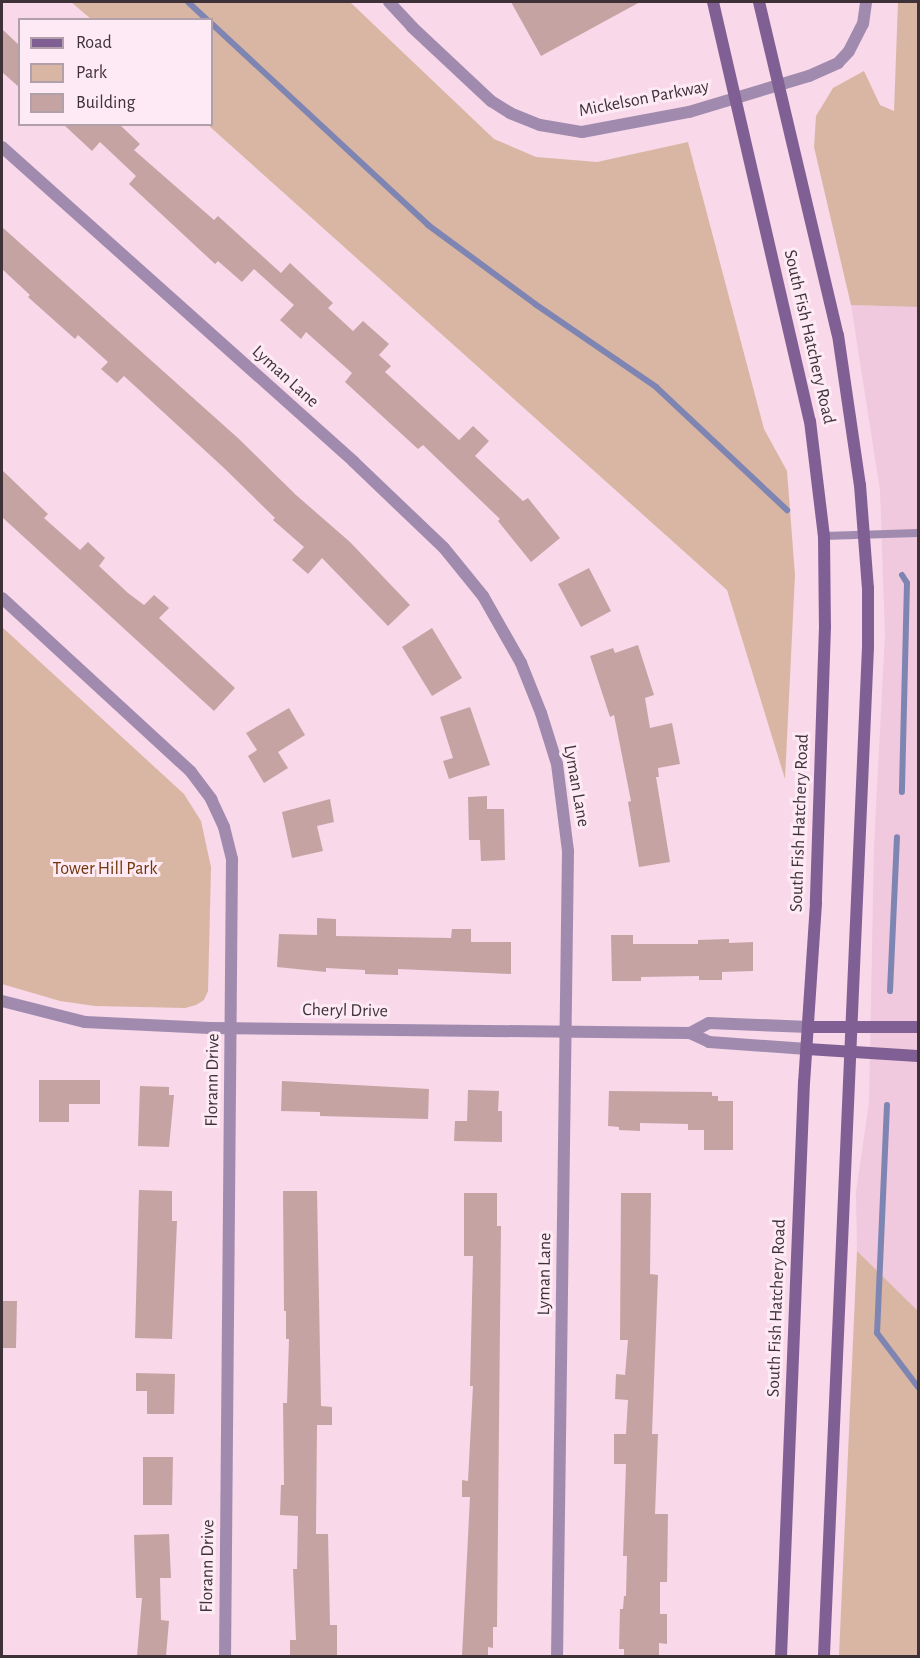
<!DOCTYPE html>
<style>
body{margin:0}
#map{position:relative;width:920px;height:1658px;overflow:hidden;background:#f8d8e9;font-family:"Alegreya Sans",sans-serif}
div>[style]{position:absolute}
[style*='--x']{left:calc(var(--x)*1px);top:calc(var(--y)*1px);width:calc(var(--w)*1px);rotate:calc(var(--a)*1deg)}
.built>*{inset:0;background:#f0c9de}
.green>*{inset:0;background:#d9b6a3}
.stream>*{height:6px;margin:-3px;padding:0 3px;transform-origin:3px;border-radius:3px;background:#7f85b2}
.building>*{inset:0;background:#c6a3a3}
.lane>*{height:8px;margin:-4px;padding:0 4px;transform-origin:4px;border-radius:4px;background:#a08baf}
.street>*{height:12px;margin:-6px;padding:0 6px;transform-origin:6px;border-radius:6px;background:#a08baf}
.secondary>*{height:12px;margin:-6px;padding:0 6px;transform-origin:6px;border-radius:6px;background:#806094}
span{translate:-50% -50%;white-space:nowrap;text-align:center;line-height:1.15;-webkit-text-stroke:6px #fdeaf4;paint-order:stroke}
.street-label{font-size:18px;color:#3e3238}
.park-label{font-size:18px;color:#703609}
.frame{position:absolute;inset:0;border:3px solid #3e3238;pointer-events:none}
.legend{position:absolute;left:18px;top:18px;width:195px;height:108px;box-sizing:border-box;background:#fdeaf4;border:2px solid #b1a0a9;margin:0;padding:8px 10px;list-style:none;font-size:18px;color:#3e3238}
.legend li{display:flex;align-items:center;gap:12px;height:30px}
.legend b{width:30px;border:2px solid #b1a0a9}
</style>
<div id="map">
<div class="built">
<div style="clip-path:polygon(851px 305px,918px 307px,918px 1311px,857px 1251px,856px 1192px,869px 1103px,874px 846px,885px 635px,880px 490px)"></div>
</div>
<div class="green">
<div style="clip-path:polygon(71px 2px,350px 2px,494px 139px,536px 157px,597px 162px,688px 142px,764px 429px,787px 471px,795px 575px,785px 779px,727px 590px,208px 125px,212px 124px,212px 20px,91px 19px)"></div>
<div style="clip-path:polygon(898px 2px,918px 2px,918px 307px,851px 305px,814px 147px,816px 116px,833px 88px,864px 71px,880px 105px,894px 111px)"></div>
<div style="clip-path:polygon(2px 627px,184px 794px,201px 821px,211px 867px,208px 991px,204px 1000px,196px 1005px,185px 1008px,95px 1006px,60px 1001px,2px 984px)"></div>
<div style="clip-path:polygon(857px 1251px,918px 1311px,918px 1656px,839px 1656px)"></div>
</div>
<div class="stream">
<div style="--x:188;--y:2;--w:26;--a:43"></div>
<div style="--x:212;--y:24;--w:295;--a:42.9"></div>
<div style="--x:428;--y:225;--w:133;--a:36.4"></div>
<div style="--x:535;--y:304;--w:147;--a:34.4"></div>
<div style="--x:656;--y:387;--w:180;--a:43.2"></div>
<div style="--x:902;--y:575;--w:9;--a:58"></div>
<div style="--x:907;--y:583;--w:209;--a:91.4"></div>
<div style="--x:890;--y:991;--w:154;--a:-87.4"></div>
<div style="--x:887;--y:1105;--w:228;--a:92.5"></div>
<div style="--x:877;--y:1333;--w:68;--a:52.8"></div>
</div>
<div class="building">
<div style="clip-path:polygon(511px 2px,640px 2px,541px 56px)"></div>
<div style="clip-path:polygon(2px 29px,20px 46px,20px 88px,2px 72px)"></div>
<div style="clip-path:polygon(63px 124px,119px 124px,140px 144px,134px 150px,214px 220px,218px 216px,281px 273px,290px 263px,333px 303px,328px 308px,353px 331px,363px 321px,389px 344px,379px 355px,391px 366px,385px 372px,459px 440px,473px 426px,489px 441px,475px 456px,523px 501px,528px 498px,560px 538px,531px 562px,498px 521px,500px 519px,423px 445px,418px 449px,345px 382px,352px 373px,306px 332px,301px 339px,280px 320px,294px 305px,254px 269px,242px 282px,218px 261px,215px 264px,129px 184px,136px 176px,100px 142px,92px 151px)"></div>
<div style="clip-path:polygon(2px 227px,239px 439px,296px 495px,350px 542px,410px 605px,388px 626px,322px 558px,308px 574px,292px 560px,304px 547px,273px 520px,275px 518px,224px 468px,124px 376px,117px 383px,101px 369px,108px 362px,78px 335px,75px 339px,28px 297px,30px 295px,2px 269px)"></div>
<div style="clip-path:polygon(2px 470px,48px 514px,44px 518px,80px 550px,88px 542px,105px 558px,99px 566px,128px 593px,144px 605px,154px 595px,169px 608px,159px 618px,235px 688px,214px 711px,2px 517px)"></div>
<div style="clip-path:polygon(589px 568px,611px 611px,581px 627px,558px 584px)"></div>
<div style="clip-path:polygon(432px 628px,462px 678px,432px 696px,402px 647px)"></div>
<div style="clip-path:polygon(638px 645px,654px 695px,645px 698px,650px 728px,672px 723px,680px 764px,658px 768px,659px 777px,656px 777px,670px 862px,639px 867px,628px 802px,631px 801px,614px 715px,610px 717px,590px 656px,613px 648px,615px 653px)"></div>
<div style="clip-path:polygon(470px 707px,490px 765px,449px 779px,443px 761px,453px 758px,440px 717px)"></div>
<div style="clip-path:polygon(289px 708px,305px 735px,278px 752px,288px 768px,264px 783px,248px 756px,257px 750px,246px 733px)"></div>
<div style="clip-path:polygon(487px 796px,487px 809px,504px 809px,505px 860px,481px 861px,480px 840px,469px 840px,468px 797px)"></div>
<div style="clip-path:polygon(330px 799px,334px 822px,317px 826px,323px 851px,292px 858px,282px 812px)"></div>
<div style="clip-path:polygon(317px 918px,336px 919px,336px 936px,451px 938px,452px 929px,471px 929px,471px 942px,511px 942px,511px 974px,398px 969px,398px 975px,365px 974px,365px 970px,326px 968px,326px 972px,277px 967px,279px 934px,317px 935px)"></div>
<div style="clip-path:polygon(611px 935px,633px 935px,633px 944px,698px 944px,698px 940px,729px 939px,729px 943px,753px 942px,753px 971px,722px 972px,722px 980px,699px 980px,699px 976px,641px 977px,641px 981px,612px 981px)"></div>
<div style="clip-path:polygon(39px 1080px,100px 1080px,100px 1104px,69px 1104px,69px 1122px,39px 1122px)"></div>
<div style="clip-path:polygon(282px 1081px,429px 1089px,428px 1119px,320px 1116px,320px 1112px,281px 1111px)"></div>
<div style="clip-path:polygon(140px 1086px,169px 1087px,169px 1095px,174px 1095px,169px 1147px,138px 1146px)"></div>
<div style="clip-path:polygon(468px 1090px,499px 1091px,498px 1111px,502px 1111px,502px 1142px,454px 1141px,455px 1121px,467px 1121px)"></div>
<div style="clip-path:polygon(609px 1091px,712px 1092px,712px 1096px,718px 1096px,718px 1101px,733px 1101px,733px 1150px,704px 1150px,704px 1130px,688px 1130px,688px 1124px,640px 1123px,640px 1131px,619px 1130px,619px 1127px,608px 1126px)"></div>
<div style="clip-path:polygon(139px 1190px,172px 1191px,172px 1221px,177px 1221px,172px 1339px,135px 1338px)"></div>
<div style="clip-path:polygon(283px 1191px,317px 1191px,321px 1406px,332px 1407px,332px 1425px,317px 1425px,316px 1534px,328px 1534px,330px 1625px,337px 1625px,337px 1656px,290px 1656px,290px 1640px,296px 1640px,293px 1569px,297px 1569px,298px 1516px,280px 1515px,281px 1485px,284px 1485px,283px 1403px,287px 1403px,289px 1339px,286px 1339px,286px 1311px,284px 1311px)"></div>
<div style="clip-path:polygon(464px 1193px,497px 1193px,497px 1226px,501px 1226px,497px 1627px,493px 1627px,493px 1648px,488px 1647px,488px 1656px,462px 1656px,470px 1497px,462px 1497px,462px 1480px,468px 1481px,473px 1386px,470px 1386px,473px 1256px,464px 1256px)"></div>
<div style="clip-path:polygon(621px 1193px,651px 1193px,650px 1274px,658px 1275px,652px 1434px,658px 1434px,655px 1514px,668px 1514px,667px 1582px,660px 1582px,660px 1614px,667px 1614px,667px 1644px,659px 1643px,659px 1656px,624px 1656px,624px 1649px,619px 1649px,620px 1609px,623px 1609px,624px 1596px,626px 1596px,627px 1556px,623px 1556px,626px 1464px,614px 1464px,614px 1434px,626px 1434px,628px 1400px,615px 1399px,616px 1374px,625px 1375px,628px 1340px,620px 1340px)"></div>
<div style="clip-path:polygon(2px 1301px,17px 1301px,16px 1348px,2px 1348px)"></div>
<div style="clip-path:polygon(136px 1373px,175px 1374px,174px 1414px,147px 1414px,147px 1391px,136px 1391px)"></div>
<div style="clip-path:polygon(143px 1457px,173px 1457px,172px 1505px,143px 1505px)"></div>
<div style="clip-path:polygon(169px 1534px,171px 1578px,160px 1578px,161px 1620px,169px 1621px,166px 1656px,137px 1656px,142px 1598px,136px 1598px,134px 1535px)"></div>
</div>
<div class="lane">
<div style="--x:824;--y:536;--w:94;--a:-1.8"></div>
</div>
<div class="street">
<div style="--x:389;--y:2;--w:34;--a:47"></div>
<div style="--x:412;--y:27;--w:108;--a:43.1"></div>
<div style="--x:491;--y:101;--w:22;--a:32"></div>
<div style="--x:510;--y:113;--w:32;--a:22"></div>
<div style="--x:540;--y:125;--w:43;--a:9.5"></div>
<div style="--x:582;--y:132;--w:109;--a:-10.6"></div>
<div style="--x:689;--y:112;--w:125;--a:-16.7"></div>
<div style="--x:809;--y:76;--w:32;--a:-24"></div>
<div style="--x:838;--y:63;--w:16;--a:-47"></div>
<div style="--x:849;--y:51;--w:30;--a:-63"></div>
<div style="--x:863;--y:24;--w:22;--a:-82"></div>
<div style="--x:2;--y:147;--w:472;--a:41.8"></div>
<div style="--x:354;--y:462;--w:124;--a:43.7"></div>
<div style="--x:444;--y:548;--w:62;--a:50.9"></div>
<div style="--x:483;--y:596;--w:77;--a:60.4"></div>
<div style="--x:521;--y:663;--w:54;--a:68.2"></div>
<div style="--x:541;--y:713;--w:53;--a:72.6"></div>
<div style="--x:557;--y:764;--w:88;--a:82.8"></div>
<div style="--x:568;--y:851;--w:805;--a:90.78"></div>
<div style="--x:2;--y:598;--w:257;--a:42.6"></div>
<div style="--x:191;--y:772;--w:34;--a:53"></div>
<div style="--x:211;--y:799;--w:31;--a:65"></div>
<div style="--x:224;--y:827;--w:33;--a:76"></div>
<div style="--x:232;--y:859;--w:797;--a:90.5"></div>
<div style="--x:2;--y:1001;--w:86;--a:14.2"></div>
<div style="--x:85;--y:1022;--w:125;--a:2.7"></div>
<div style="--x:210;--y:1028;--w:480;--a:0.6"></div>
<div style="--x:690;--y:1033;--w:21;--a:25"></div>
<div style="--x:709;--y:1042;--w:98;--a:4.1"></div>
<div style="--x:690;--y:1033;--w:21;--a:-28"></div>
<div style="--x:709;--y:1023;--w:100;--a:2.3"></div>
</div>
<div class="secondary">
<div style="--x:713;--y:2;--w:430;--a:77"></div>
<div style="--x:810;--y:421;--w:116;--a:83.1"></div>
<div style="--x:824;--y:536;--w:90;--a:89.4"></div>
<div style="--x:825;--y:626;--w:277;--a:91.9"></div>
<div style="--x:816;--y:903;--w:179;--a:93.8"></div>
<div style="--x:804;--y:1082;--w:574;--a:92.29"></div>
<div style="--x:759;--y:2;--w:342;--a:76.7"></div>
<div style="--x:838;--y:335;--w:152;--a:81.7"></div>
<div style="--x:860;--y:485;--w:103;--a:85.6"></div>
<div style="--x:868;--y:588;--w:59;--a:90"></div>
<div style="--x:868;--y:647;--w:1010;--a:92.5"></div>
<div style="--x:809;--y:1027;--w:109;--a:0"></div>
<div style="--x:807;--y:1049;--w:111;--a:3.6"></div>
</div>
<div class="street-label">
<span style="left:644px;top:99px;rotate:-11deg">Mickelson Parkway</span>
<span style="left:809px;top:337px;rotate:77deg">South Fish Hatchery Road</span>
<span style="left:285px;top:377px;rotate:42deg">Lyman Lane</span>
<span style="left:576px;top:786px;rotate:80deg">Lyman Lane</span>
<span style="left:800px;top:823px;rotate:-88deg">South Fish Hatchery Road</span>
<span style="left:345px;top:1011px;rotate:1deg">Cheryl Drive</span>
<span style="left:213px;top:1080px;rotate:-89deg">Florann Drive</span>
<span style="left:545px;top:1274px;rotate:-89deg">Lyman Lane</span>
<span style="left:777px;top:1308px;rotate:-88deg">South Fish Hatchery Road</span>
<span style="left:208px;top:1566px;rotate:-89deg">Florann Drive</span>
</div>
<div class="park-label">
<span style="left:105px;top:869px">Tower Hill Park</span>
</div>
<div class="frame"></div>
<ul class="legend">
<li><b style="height:8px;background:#806094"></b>Road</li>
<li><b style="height:16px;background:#d9b6a3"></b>Park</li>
<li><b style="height:16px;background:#c6a3a3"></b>Building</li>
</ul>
</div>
